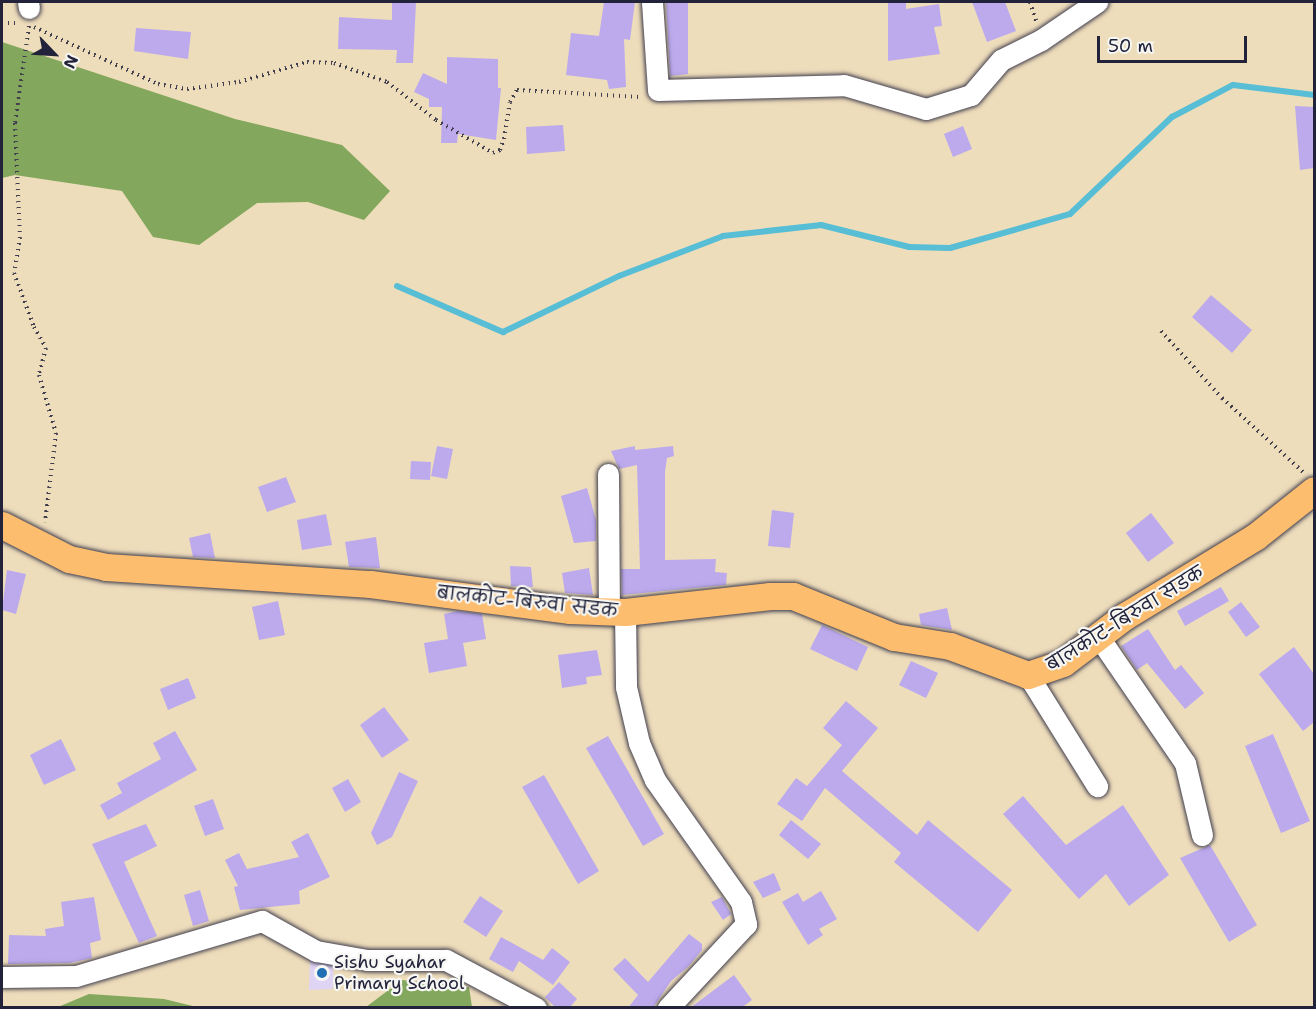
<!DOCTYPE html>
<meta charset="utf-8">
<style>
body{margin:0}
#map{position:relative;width:1316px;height:1009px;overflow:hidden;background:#edb;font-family:"Shantell Sans","Playpen Sans Deva",sans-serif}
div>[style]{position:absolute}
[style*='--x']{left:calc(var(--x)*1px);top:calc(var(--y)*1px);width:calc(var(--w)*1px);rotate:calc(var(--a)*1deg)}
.built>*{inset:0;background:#e0d4f4}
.forest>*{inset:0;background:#83a75c}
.stream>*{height:6px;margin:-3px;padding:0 3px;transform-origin:3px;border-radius:3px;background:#58bed5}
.building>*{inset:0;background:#bcaaed}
.path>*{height:4px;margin-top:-2px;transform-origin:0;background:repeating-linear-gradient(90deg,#413e4e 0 1.5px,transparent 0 6px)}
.roads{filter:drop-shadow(0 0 2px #413e4e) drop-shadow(0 0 2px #413e4e)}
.minor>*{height:21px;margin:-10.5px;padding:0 10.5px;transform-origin:10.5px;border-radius:10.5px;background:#fff}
.major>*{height:27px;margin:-13.5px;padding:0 13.5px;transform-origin:13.5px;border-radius:13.5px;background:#fcbd6f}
.dots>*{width:16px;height:16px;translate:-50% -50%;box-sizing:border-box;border:3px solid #f6f6f2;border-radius:50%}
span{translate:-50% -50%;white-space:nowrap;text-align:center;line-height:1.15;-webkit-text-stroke:4.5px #f6f6f2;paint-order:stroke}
.street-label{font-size:18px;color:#22223b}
.poi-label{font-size:18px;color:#22223b}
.left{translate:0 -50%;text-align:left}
.frame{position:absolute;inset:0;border:3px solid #22223b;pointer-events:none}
.north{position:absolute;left:24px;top:24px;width:60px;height:60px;-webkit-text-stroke:4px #f6f6f2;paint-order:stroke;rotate:115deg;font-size:16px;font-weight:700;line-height:24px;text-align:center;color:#22223b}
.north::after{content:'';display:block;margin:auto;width:21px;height:27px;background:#22223b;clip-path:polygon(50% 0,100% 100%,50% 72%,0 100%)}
.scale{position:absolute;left:1097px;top:36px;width:150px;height:27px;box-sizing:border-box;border:3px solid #22223b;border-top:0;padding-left:8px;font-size:18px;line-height:21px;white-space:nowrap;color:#22223b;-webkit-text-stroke:4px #f6f6f2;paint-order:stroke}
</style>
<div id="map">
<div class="built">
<div style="clip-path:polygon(334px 956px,333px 989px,309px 990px,310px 957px)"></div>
</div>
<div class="forest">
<div style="clip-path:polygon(2px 42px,235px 119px,342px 145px,390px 191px,364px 220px,308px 202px,257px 203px,199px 245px,153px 237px,122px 191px,15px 175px,2px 178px)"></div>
<div style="clip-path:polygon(402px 980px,469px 987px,472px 1007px,366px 1007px)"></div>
<div style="clip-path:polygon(89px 994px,164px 999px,197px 1007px,58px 1007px)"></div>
</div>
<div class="stream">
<div style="--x:397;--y:286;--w:116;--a:23.5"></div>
<div style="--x:503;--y:332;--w:129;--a:-25.8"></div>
<div style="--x:619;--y:276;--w:111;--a:-21"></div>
<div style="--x:723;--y:236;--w:99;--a:-6.4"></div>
<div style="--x:821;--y:225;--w:91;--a:14"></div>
<div style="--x:909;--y:247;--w:41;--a:1.4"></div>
<div style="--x:950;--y:248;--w:125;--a:-15.8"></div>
<div style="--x:1070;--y:214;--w:141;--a:-43.6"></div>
<div style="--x:1172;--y:117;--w:69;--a:-27.7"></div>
<div style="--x:1233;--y:85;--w:82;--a:7"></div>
</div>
<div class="building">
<div style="clip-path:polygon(392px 2px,416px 3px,413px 63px,396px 63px,397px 50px,338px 49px,339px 17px,392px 20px)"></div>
<div style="clip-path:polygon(604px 2px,635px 2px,630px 40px,624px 39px,626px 87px,609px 89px,607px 80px,566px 75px,571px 33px,599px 36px)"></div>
<div style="clip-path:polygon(666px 2px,688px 2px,688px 74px,670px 76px)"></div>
<div style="clip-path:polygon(888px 2px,906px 2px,906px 9px,939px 4px,942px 26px,934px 27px,940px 54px,888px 61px)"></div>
<div style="clip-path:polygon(972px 2px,1005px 2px,1016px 31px,987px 42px)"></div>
<div style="clip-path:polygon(136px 28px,191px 32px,188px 59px,134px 51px)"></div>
<div style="clip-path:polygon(447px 57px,498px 59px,498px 88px,501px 88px,496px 140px,458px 134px,457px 143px,441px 143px,442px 107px,429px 107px,429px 99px,414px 92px,423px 73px,447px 84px)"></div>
<div style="clip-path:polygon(1295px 106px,1314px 107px,1314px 168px,1300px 170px)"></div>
<div style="clip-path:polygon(563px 125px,565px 151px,527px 154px,526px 127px)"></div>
<div style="clip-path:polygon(963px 126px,972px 149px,953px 157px,944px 134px)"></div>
<div style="clip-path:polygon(1211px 295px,1252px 330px,1232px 353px,1192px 317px)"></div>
<div style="clip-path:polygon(437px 446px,453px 449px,447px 479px,431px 476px)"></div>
<div style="clip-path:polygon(635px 446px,635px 450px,673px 446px,674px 456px,667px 458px,665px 472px,665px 560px,716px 559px,715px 572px,727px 573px,726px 585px,622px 595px,621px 569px,640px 569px,637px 465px,619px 469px,611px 451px)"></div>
<div style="clip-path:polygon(411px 461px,431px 462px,430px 480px,410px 479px)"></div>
<div style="clip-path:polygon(286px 477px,296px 502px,267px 512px,258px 487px)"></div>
<div style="clip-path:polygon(587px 488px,596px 520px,596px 541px,574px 543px,561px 496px)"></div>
<div style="clip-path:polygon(772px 510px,794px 513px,790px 548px,768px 546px)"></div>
<div style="clip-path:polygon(1151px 513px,1174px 543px,1148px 562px,1126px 533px)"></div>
<div style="clip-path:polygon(326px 514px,332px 545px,302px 550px,297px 520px)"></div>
<div style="clip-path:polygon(210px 533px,215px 558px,193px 557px,189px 538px)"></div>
<div style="clip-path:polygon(376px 537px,380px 568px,349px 567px,345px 542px)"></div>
<div style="clip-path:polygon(510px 566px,531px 567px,533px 587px,511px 586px)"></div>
<div style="clip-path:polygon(589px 568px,593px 595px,565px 593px,562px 573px)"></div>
<div style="clip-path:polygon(7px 570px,26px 574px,16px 614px,2px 610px)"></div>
<div style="clip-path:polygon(1221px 587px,1229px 601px,1185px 626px,1177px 611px)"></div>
<div style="clip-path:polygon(278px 601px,285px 635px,259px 640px,252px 607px)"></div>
<div style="clip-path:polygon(1241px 602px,1260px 627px,1246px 637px,1228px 612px)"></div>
<div style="clip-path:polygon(947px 608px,952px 630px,921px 625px,919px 614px)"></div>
<div style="clip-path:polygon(458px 611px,482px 614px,486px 639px,463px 643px,467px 666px,429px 673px,424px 643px,448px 639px,444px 614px)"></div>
<div style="clip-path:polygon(822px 625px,868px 647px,857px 671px,810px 649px)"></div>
<div style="clip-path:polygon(1148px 629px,1175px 670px,1181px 665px,1204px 693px,1185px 709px,1147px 663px,1137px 670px,1121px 646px)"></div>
<div style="clip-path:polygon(1294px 647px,1314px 674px,1314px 722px,1303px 731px,1259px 674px)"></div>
<div style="clip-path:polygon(597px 650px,602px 675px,586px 677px,587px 684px,562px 688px,558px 655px)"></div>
<div style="clip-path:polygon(911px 661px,938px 673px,926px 698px,899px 685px)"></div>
<div style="clip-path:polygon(188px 678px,196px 698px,168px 710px,160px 689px)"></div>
<div style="clip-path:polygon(846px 701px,878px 728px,842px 771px,917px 835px,928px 820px,1012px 890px,978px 932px,894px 862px,901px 853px,825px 788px,802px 821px,777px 804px,796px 778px,807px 786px,842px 745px,823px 728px)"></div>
<div style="clip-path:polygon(384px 707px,409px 740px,382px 758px,360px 725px)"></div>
<div style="clip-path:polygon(175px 731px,197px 770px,108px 820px,100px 805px,122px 793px,117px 783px,161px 759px,153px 743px)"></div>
<div style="clip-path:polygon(1273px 734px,1310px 821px,1281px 833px,1245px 746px)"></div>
<div style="clip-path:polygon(608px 736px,664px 834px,643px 846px,586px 748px)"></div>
<div style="clip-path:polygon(61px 739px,76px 770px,44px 785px,30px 755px)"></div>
<div style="clip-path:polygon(399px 772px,418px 781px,392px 837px,377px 845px,371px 833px)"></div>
<div style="clip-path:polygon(544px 775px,599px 871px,578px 884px,522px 787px)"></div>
<div style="clip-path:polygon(348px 779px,361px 802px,345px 812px,332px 788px)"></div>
<div style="clip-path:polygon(1023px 796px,1066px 845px,1123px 805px,1169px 875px,1129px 906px,1106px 874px,1079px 899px,1003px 814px)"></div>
<div style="clip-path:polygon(213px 799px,224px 829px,205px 836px,194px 806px)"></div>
<div style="clip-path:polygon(791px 820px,821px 844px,808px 859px,779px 835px)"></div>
<div style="clip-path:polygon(146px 824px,157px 846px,124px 862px,157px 936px,139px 943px,92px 844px)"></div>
<div style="clip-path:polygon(308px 833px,330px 877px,299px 891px,300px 904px,240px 910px,234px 887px,238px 886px,225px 860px,239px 853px,247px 869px,299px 857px,291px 842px)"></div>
<div style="clip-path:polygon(1210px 845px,1257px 925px,1229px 942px,1180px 858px)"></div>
<div style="clip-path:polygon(774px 873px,781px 890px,763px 898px,753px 882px)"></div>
<div style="clip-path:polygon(200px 890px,209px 921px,193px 926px,184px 895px)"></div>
<div style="clip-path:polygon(821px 891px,837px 919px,819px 929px,823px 935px,808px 945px,782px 902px,798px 893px,803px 902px)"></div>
<div style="clip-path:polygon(480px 896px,503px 911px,486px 937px,463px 922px)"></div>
<div style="clip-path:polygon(94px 897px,101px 940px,90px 943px,92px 958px,70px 963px,8px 964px,9px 935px,46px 936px,45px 929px,64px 926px,61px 902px)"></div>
<div style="clip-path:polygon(722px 897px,731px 914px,723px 920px,711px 902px)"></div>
<div style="clip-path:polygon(689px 934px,702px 944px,702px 950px,689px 966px,671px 981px,653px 1008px,628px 1008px,638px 995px,613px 969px,625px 958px,648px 982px)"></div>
<div style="clip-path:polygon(501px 937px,543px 960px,552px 948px,570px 962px,553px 985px,519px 961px,513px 972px,489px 959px)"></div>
<div style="clip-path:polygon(734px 975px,752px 1000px,741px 1008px,690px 1008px)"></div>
<div style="clip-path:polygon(559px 982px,577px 999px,569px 1008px,556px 1008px,545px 997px)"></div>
</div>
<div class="path">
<div style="--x:1030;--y:2;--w:20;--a:72"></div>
<div style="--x:2;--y:23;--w:16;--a:0"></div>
<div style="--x:29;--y:26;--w:98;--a:98.2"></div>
<div style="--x:15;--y:123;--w:114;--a:87.5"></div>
<div style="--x:20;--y:237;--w:36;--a:99"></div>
<div style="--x:14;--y:273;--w:58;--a:69.7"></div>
<div style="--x:34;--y:327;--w:24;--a:60"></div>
<div style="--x:46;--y:348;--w:28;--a:105"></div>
<div style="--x:39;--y:375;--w:60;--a:73.7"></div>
<div style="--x:56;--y:433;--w:90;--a:97"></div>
<div style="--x:34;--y:27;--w:136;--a:24.7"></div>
<div style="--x:158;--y:84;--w:29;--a:10"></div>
<div style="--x:187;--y:89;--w:52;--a:-7.7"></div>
<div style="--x:239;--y:82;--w:71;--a:-16.4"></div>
<div style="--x:307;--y:62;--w:27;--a:2"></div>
<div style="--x:334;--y:63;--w:56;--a:19.7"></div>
<div style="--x:387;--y:82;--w:62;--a:37.8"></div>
<div style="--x:436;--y:120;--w:66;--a:30.1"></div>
<div style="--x:493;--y:153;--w:8;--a:-23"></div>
<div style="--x:500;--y:150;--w:12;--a:-70"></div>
<div style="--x:504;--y:139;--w:37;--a:-81"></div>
<div style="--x:510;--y:102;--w:14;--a:-60"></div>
<div style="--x:517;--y:90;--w:123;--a:3.3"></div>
<div style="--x:1161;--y:331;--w:91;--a:47.7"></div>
<div style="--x:1222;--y:398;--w:110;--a:42.4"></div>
</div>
<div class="roads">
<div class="minor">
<div style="--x:28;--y:2;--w:6;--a:81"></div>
<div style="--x:652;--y:2;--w:88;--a:86.1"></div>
<div style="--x:658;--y:90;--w:186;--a:-1.5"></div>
<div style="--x:844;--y:85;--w:85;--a:16.3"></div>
<div style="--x:926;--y:109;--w:47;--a:-17.3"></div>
<div style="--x:971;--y:95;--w:46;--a:-49.4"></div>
<div style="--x:1001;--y:60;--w:45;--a:-26.6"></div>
<div style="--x:1041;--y:40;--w:68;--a:-34.2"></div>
<div style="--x:608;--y:474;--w:138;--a:89.6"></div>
<div style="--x:625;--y:612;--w:75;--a:89.2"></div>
<div style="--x:626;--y:687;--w:57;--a:76.9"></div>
<div style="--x:639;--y:743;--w:40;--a:66.6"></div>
<div style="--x:655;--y:780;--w:149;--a:54.8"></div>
<div style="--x:741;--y:902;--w:23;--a:77"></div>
<div style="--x:746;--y:924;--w:115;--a:132.9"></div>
<div style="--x:1098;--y:636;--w:154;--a:55.6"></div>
<div style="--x:1185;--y:763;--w:74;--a:76.7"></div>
<div style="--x:1028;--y:675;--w:131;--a:58.1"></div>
<div style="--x:2;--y:977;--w:74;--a:-0.8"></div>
<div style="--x:76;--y:976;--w:194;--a:-16.5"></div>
<div style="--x:262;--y:921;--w:62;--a:29.1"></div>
<div style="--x:316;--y:951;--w:52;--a:10"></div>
<div style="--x:367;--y:960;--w:79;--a:0"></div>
<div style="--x:446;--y:960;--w:102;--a:28.1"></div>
</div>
<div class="major">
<div style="--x:2;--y:525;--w:75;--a:26.9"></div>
<div style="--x:69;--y:559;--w:38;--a:12"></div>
<div style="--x:106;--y:567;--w:265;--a:3.7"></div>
<div style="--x:370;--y:584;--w:202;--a:7.4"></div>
<div style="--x:570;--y:610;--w:55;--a:2.1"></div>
<div style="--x:625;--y:612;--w:146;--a:-6.3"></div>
<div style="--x:770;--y:596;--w:23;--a:0"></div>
<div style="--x:793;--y:596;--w:109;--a:22.1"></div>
<div style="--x:894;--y:637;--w:57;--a:9.1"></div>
<div style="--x:950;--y:646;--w:83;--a:20.4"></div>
<div style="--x:1028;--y:675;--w:37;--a:-19"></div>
<div style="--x:1063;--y:663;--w:78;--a:-37.2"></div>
<div style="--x:1125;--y:616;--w:152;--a:-31.3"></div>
<div style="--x:1255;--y:537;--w:75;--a:-38.5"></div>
</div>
</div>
<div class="dots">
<div style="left:322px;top:973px;background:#1f6fb2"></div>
</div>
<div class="street-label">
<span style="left:527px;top:602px;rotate:6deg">बालकोट-बिरुवा सडक</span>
<span style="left:1125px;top:619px;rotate:-32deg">बालकोट-बिरुवा सडक</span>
</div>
<div class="poi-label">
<span class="left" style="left:334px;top:973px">Sishu Syahar<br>Primary School</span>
</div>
<div class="frame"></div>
<div class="north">N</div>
<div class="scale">50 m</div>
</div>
